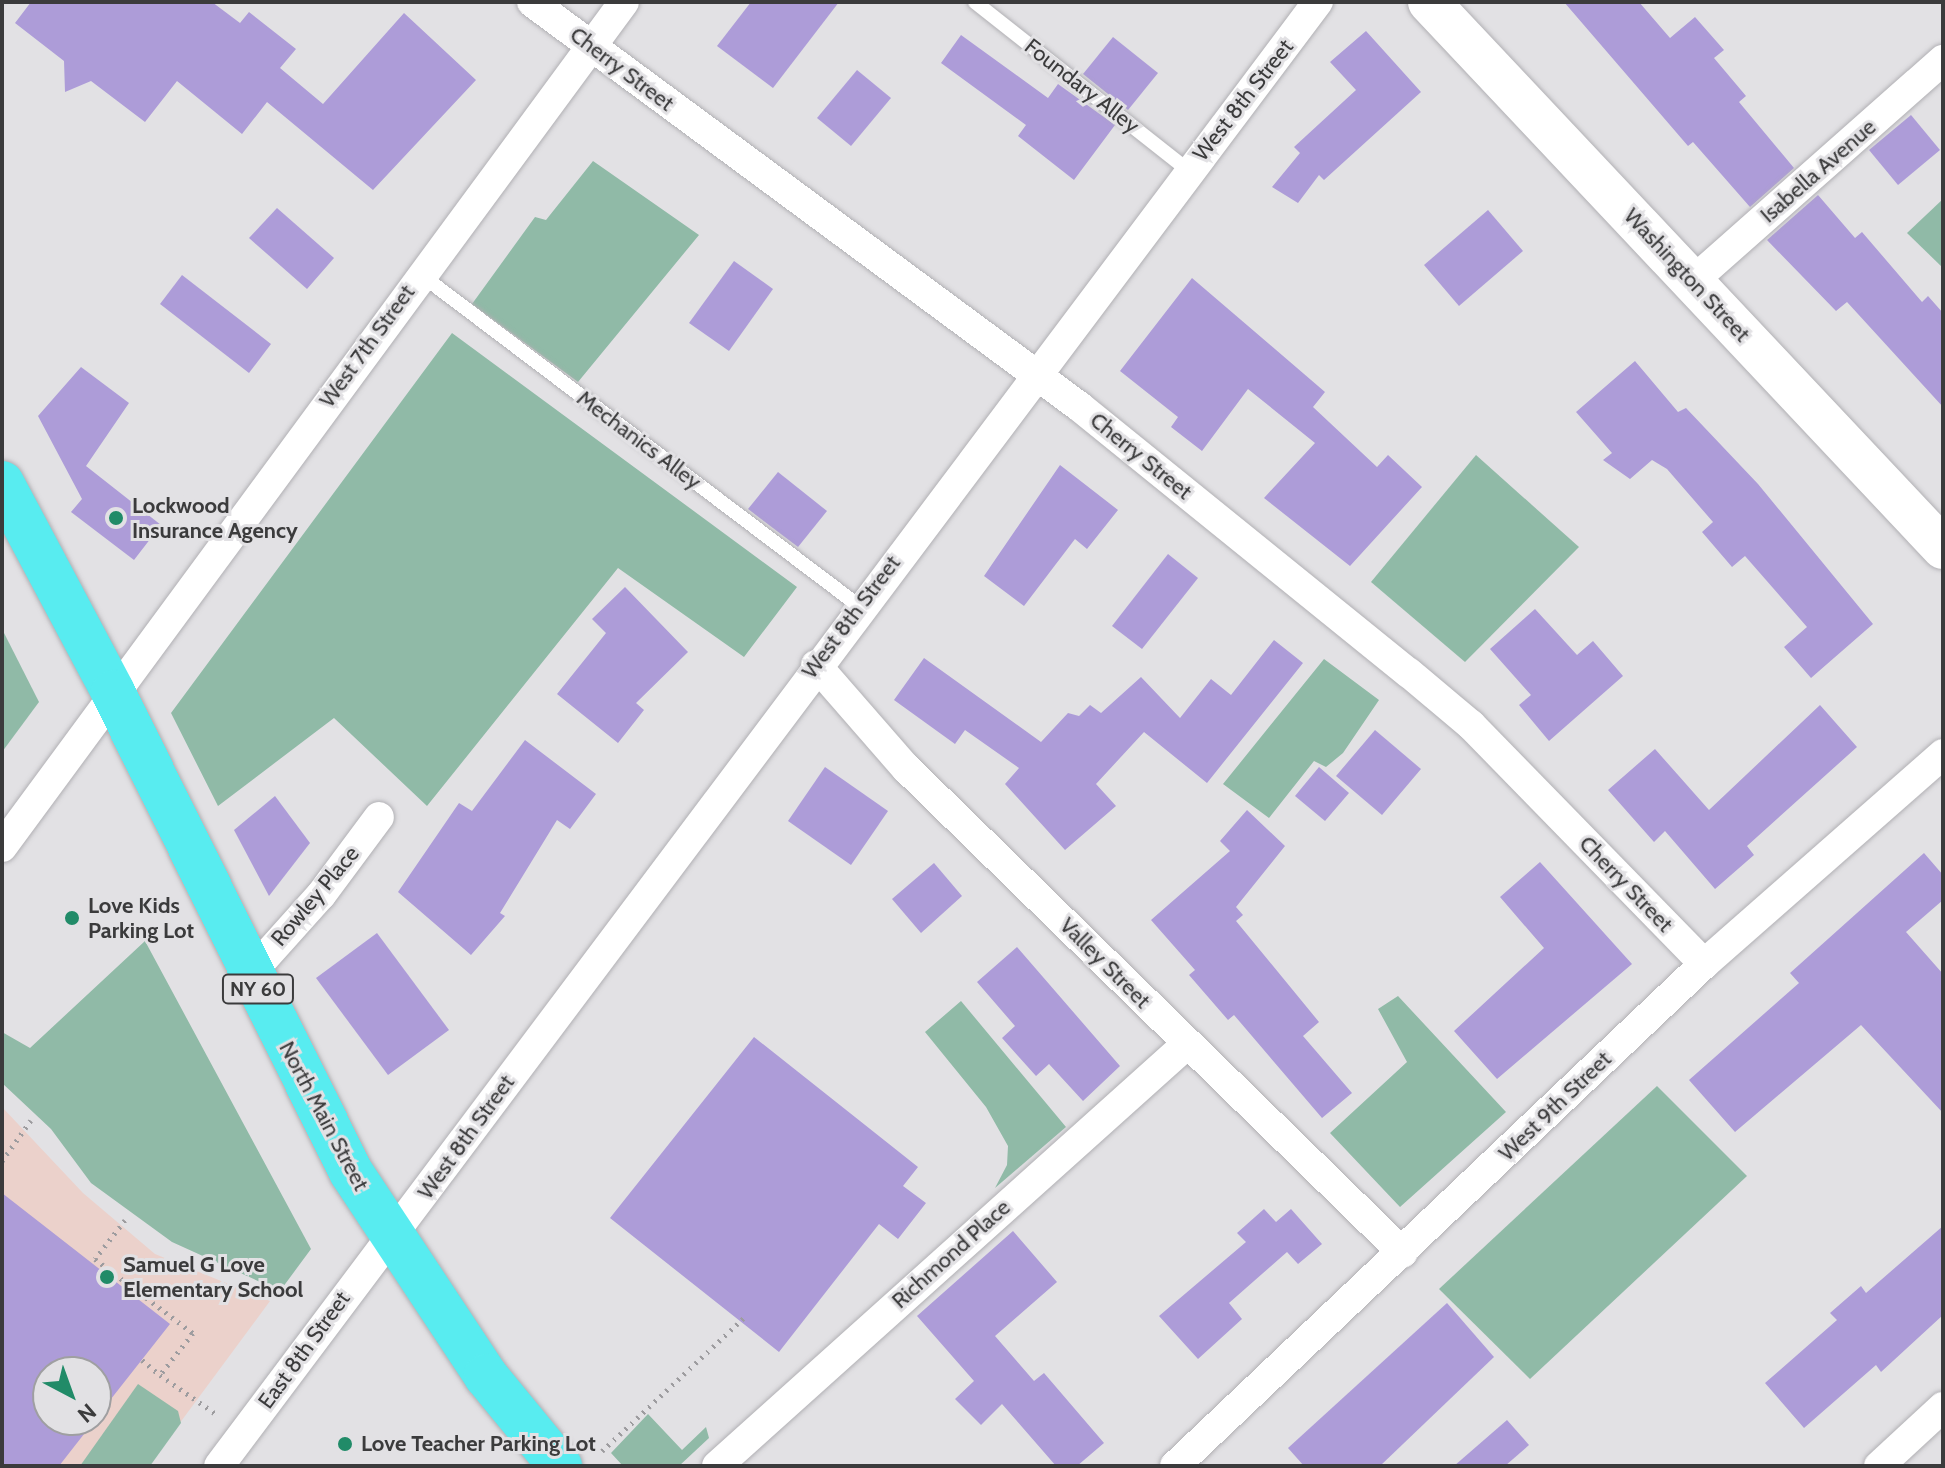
<!DOCTYPE html>
<style>
body{margin:0}
#map{position:relative;width:1945px;height:1468px;overflow:hidden;background:#e2e1e4;font-family:Cabin,sans-serif}
div>[style]{position:absolute}
[style*='--x']{left:calc(var(--x)*1px);top:calc(var(--y)*1px);width:calc(var(--w)*1px);rotate:calc(var(--a)*1deg)}
.education>*{inset:0;background:#ebd1cb}
.green>*{inset:0;background:#90baa7}
.building>*{inset:0;background:#ad9cd8}
.path>*{height:5px;margin-top:-2.5px;transform-origin:0;background:repeating-linear-gradient(90deg,#9d9c9f 0 2px,transparent 0 8px)}
.roads{filter:drop-shadow(0 0 2px #b1b0b4) drop-shadow(0 0 2px #b1b0b4)}
.service>*{height:14px;margin:-7px;padding:0 7px;transform-origin:7px;border-radius:7px;background:#fff}
.minor>*{height:30px;margin:-15px;padding:0 15px;transform-origin:15px;border-radius:15px;background:#fff}
.secondary>*{height:42px;margin:-21px;padding:0 21px;transform-origin:21px;border-radius:21px;background:#fff}
.trunk>*{height:44px;margin:-22px;padding:0 22px;transform-origin:22px;border-radius:22px;background:#58ecf0}
.dots>*{width:22px;height:22px;translate:-50% -50%;box-sizing:border-box;border:4px solid #e2e1e4;border-radius:50%}
span{translate:-50% -50%;white-space:nowrap;text-align:center;line-height:1.15;-webkit-text-stroke:6px #e2e1e4;paint-order:stroke}
.shield-label span{padding:2px 6px;background:#e2e1e4;border:2px solid;border-radius:6px;-webkit-text-stroke-width:0}
.shield-label{font-size:20px;color:#3b3b3c;font-weight:700}
.street-label{font-size:22px;color:#3b3b3c}
.poi-label{font-size:22px;color:#3b3b3c;font-weight:700}
.left{translate:0 -50%;text-align:left}
.frame{position:absolute;inset:0;border:4px solid #3b3b3c;pointer-events:none}
.north{position:absolute;left:32px;top:1356px;width:80px;height:80px;box-sizing:border-box;background:#e2e1e4;border:2px solid #9f9fa1;border-radius:50%;rotate:139deg;font-size:22px;font-weight:700;line-height:32px;text-align:center;color:#3b3b3c}
.north::after{content:'';display:block;margin:auto;width:28px;height:36px;background:#218b68;clip-path:polygon(50% 0,100% 100%,50% 72%,0 100%)}
</style>
<div id="map">
<div class="education">
<div style="clip-path:polygon(evenodd,2px 1107px,83px 1193px,155px 1254px,270px 1301px,148px 1466px,2px 1466px,2px 1107px,48px 1372px,96px 1372px,96px 1420px,48px 1420px,48px 1372px)"></div>
</div>
<div class="green">
<div style="clip-path:polygon(593px 161px,699px 235px,578px 382px,472px 304px,535px 217px,546px 220px)"></div>
<div style="clip-path:polygon(1943px 199px,1943px 268px,1907px 233px)"></div>
<div style="clip-path:polygon(452px 333px,797px 587px,744px 657px,618px 568px,427px 806px,334px 718px,218px 806px,171px 713px)"></div>
<div style="clip-path:polygon(1476px 455px,1579px 547px,1465px 662px,1371px 582px)"></div>
<div style="clip-path:polygon(2px 629px,39px 702px,2px 752px)"></div>
<div style="clip-path:polygon(1324px 659px,1379px 700px,1343px 753px,1326px 767px,1314px 761px,1269px 818px,1223px 784px)"></div>
<div style="clip-path:polygon(145px 941px,311px 1249px,280px 1291px,172px 1242px,91px 1183px,51px 1129px,2px 1083px,2px 1032px,30px 1048px)"></div>
<div style="clip-path:polygon(1398px 996px,1506px 1112px,1400px 1207px,1330px 1133px,1407px 1062px,1378px 1009px)"></div>
<div style="clip-path:polygon(961px 1001px,1066px 1127px,995px 1188px,1007px 1165px,1008px 1146px,986px 1107px,925px 1032px)"></div>
<div style="clip-path:polygon(1657px 1086px,1747px 1176px,1530px 1379px,1439px 1289px)"></div>
<div style="clip-path:polygon(138px 1384px,178px 1411px,181px 1423px,150px 1466px,80px 1466px)"></div>
<div style="clip-path:polygon(648px 1414px,682px 1450px,706px 1427px,709px 1438px,679px 1466px,623px 1466px,611px 1453px)"></div>
</div>
<div class="building">
<div style="clip-path:polygon(31px 2px,212px 2px,240px 23px,249px 12px,296px 49px,280px 68px,323px 104px,404px 13px,476px 80px,373px 190px,267px 102px,242px 134px,177px 81px,145px 122px,91px 81px,65px 92px,64px 61px,15px 23px)"></div>
<div style="clip-path:polygon(751px 2px,839px 2px,773px 88px,717px 46px)"></div>
<div style="clip-path:polygon(1564px 2px,1639px 2px,1670px 38px,1695px 17px,1724px 50px,1714px 58px,1746px 96px,1739px 102px,1794px 168px,1750px 207px,1693px 142px,1688px 146px)"></div>
<div style="clip-path:polygon(1366px 31px,1421px 92px,1324px 180px,1319px 175px,1298px 203px,1272px 187px,1300px 153px,1294px 147px,1356px 90px,1330px 62px)"></div>
<div style="clip-path:polygon(961px 35px,1048px 98px,1058px 84px,1115px 125px,1074px 180px,1018px 136px,1026px 125px,941px 63px)"></div>
<div style="clip-path:polygon(1113px 37px,1158px 73px,1128px 110px,1083px 74px)"></div>
<div style="clip-path:polygon(857px 70px,891px 98px,851px 146px,817px 118px)"></div>
<div style="clip-path:polygon(1911px 115px,1940px 150px,1898px 185px,1869px 150px)"></div>
<div style="clip-path:polygon(1818px 195px,1855px 238px,1862px 232px,1922px 302px,1928px 296px,1943px 313px,1943px 407px,1847px 302px,1836px 311px,1767px 240px)"></div>
<div style="clip-path:polygon(277px 208px,334px 258px,307px 289px,249px 238px)"></div>
<div style="clip-path:polygon(1488px 210px,1523px 251px,1459px 306px,1424px 265px)"></div>
<div style="clip-path:polygon(734px 261px,773px 289px,729px 351px,689px 323px)"></div>
<div style="clip-path:polygon(182px 275px,271px 344px,249px 373px,160px 304px)"></div>
<div style="clip-path:polygon(1192px 278px,1325px 392px,1313px 407px,1377px 467px,1388px 455px,1422px 487px,1350px 566px,1264px 498px,1315px 443px,1248px 389px,1202px 451px,1171px 427px,1178px 417px,1120px 371px)"></div>
<div style="clip-path:polygon(1635px 361px,1678px 412px,1686px 408px,1758px 484px,1873px 624px,1811px 678px,1784px 647px,1807px 627px,1745px 556px,1732px 567px,1702px 532px,1713px 522px,1667px 469px,1652px 460px,1630px 479px,1603px 460px,1612px 453px,1576px 412px)"></div>
<div style="clip-path:polygon(81px 367px,129px 403px,86px 466px,161px 525px,134px 560px,71px 512px,82px 499px,38px 416px)"></div>
<div style="clip-path:polygon(1060px 465px,1118px 510px,1087px 549px,1075px 539px,1024px 606px,984px 576px)"></div>
<div style="clip-path:polygon(778px 472px,827px 511px,798px 547px,748px 509px)"></div>
<div style="clip-path:polygon(1168px 554px,1198px 578px,1142px 649px,1112px 626px)"></div>
<div style="clip-path:polygon(625px 587px,688px 652px,636px 703px,644px 710px,618px 743px,557px 694px,606px 633px,592px 619px)"></div>
<div style="clip-path:polygon(1535px 609px,1577px 655px,1593px 641px,1623px 676px,1549px 741px,1519px 705px,1531px 695px,1490px 649px)"></div>
<div style="clip-path:polygon(1274px 640px,1303px 663px,1207px 783px,1144px 732px,1096px 784px,1116px 806px,1065px 850px,1005px 784px,1019px 768px,965px 730px,955px 744px,894px 700px,924px 658px,1041px 742px,1068px 713px,1079px 716px,1090px 705px,1101px 713px,1141px 677px,1180px 718px,1211px 679px,1231px 695px)"></div>
<div style="clip-path:polygon(1820px 705px,1857px 747px,1747px 846px,1754px 855px,1715px 889px,1665px 831px,1654px 842px,1608px 790px,1655px 749px,1709px 810px)"></div>
<div style="clip-path:polygon(1375px 730px,1421px 769px,1382px 815px,1336px 776px)"></div>
<div style="clip-path:polygon(525px 740px,596px 794px,570px 829px,557px 820px,500px 913px,505px 916px,471px 955px,398px 892px,459px 803px,472px 811px)"></div>
<div style="clip-path:polygon(825px 767px,888px 811px,851px 865px,788px 821px)"></div>
<div style="clip-path:polygon(1319px 767px,1349px 793px,1325px 821px,1295px 796px)"></div>
<div style="clip-path:polygon(275px 796px,310px 843px,269px 896px,234px 830px)"></div>
<div style="clip-path:polygon(1247px 810px,1285px 846px,1236px 907px,1243px 915px,1236px 921px,1319px 1022px,1303px 1036px,1352px 1093px,1322px 1118px,1234px 1015px,1228px 1020px,1189px 975px,1195px 970px,1151px 920px,1230px 851px,1220px 841px)"></div>
<div style="clip-path:polygon(1924px 853px,1943px 875px,1943px 900px,1906px 932px,1943px 974px,1943px 1113px,1861px 1025px,1735px 1132px,1689px 1080px,1799px 983px,1790px 973px)"></div>
<div style="clip-path:polygon(1540px 862px,1632px 964px,1497px 1079px,1454px 1031px,1544px 948px,1500px 897px)"></div>
<div style="clip-path:polygon(934px 863px,962px 896px,921px 933px,892px 899px)"></div>
<div style="clip-path:polygon(377px 933px,449px 1030px,388px 1075px,316px 978px)"></div>
<div style="clip-path:polygon(1017px 947px,1120px 1066px,1083px 1101px,1049px 1064px,1036px 1076px,1002px 1038px,1015px 1026px,977px 982px)"></div>
<div style="clip-path:polygon(754px 1037px,918px 1167px,903px 1186px,926px 1203px,898px 1239px,879px 1224px,779px 1352px,610px 1218px)"></div>
<div style="clip-path:polygon(2px 1193px,170px 1324px,96px 1418px,96px 1372px,48px 1372px,48px 1420px,95px 1420px,59px 1466px,2px 1466px)"></div>
<div style="clip-path:polygon(1264px 1209px,1276px 1222px,1291px 1209px,1322px 1244px,1298px 1264px,1287px 1252px,1229px 1303px,1242px 1319px,1198px 1359px,1159px 1316px,1246px 1242px,1237px 1233px)"></div>
<div style="clip-path:polygon(1943px 1226px,1943px 1315px,1881px 1372px,1876px 1365px,1804px 1428px,1765px 1383px,1837px 1320px,1830px 1313px,1861px 1286px,1866px 1293px)"></div>
<div style="clip-path:polygon(1013px 1231px,1057px 1282px,995px 1336px,1034px 1381px,1044px 1373px,1104px 1443px,1077px 1466px,1056px 1466px,1002px 1404px,981px 1425px,955px 1399px,974px 1381px,917px 1316px)"></div>
<div style="clip-path:polygon(1447px 1303px,1494px 1357px,1380px 1466px,1304px 1466px,1288px 1448px)"></div>
<div style="clip-path:polygon(1507px 1420px,1529px 1445px,1505px 1466px,1454px 1466px)"></div>
</div>
<div class="path">
<div style="--x:2;--y:1161;--w:50;--a:-54.7"></div>
<div style="--x:125;--y:1220;--w:49;--a:127.6"></div>
<div style="--x:95;--y:1259;--w:123;--a:37.1"></div>
<div style="--x:193;--y:1333;--w:53;--a:128.2"></div>
<div style="--x:160;--y:1375;--w:68;--a:34.9"></div>
<div style="--x:142;--y:1360;--w:23;--a:40"></div>
<div style="--x:602;--y:1451;--w:199;--a:-43.2"></div>
</div>
<div class="roads">
<div class="service">
<div style="--x:975;--y:2;--w:271;--a:38.3"></div>
<div style="--x:420;--y:274;--w:550;--a:37.1"></div>
</div>
<div class="minor">
<div style="--x:532;--y:2;--w:681;--a:36.47"></div>
<div style="--x:1080;--y:407;--w:423;--a:39"></div>
<div style="--x:1409;--y:673;--w:81;--a:40"></div>
<div style="--x:1471;--y:725;--w:334;--a:45.7"></div>
<div style="--x:1693;--y:281;--w:334;--a:-41.5"></div>
<div style="--x:816;--y:665;--w:137;--a:48.9"></div>
<div style="--x:906;--y:768;--w:694;--a:44.3"></div>
<div style="--x:2;--y:847;--w:1049;--a:-53.64"></div>
<div style="--x:250;--y:974;--w:106;--a:-48.1"></div>
<div style="--x:321;--y:895;--w:97;--a:-53.4"></div>
<div style="--x:219;--y:1466;--w:1831;--a:-53.11"></div>
<div style="--x:717;--y:1466;--w:632;--a:-41.92"></div>
<div style="--x:1175;--y:1466;--w:729;--a:-43.5"></div>
<div style="--x:1704;--y:964;--w:318;--a:-41.3"></div>
<div style="--x:1879;--y:1466;--w:87;--a:-42.7"></div>
</div>
<div class="secondary">
<div style="--x:1429;--y:2;--w:750;--a:46.73"></div>
</div>
<div class="trunk">
<div style="--x:2;--y:483;--w:237;--a:62"></div>
<div style="--x:113;--y:692;--w:536;--a:63.63"></div>
<div style="--x:351;--y:1172;--w:245;--a:56.5"></div>
<div style="--x:486;--y:1376;--w:117;--a:50.6"></div>
</div>
</div>
<div class="dots">
<div style="left:116px;top:518px;background:#218b68"></div>
<div style="left:72px;top:918px;background:#218b68"></div>
<div style="left:107px;top:1277px;background:#218b68"></div>
<div style="left:345px;top:1444px;background:#218b68"></div>
</div>
<div class="shield-label">
<span style="left:258px;top:989px">NY 60</span>
</div>
<div class="street-label">
<span style="left:622px;top:69px;rotate:37deg">Cherry Street</span>
<span style="left:1082px;top:86px;rotate:38deg">Foundary Alley</span>
<span style="left:1243px;top:100px;rotate:-52deg">West 8th Street</span>
<span style="left:1818px;top:171px;rotate:-41deg">Isabella Avenue</span>
<span style="left:1687px;top:275px;rotate:47deg">Washington Street</span>
<span style="left:367px;top:346px;rotate:-54deg">West 7th Street</span>
<span style="left:639px;top:440px;rotate:37deg">Mechanics Alley</span>
<span style="left:1141px;top:456px;rotate:39deg">Cherry Street</span>
<span style="left:851px;top:617px;rotate:-53deg">West 8th Street</span>
<span style="left:1626px;top:884px;rotate:46deg">Cherry Street</span>
<span style="left:315px;top:896px;rotate:-50deg">Rowley Place</span>
<span style="left:1105px;top:963px;rotate:45deg">Valley Street</span>
<span style="left:1555px;top:1106px;rotate:-44deg">West 9th Street</span>
<span style="left:324px;top:1116px;rotate:62deg">North Main Street</span>
<span style="left:466px;top:1137px;rotate:-54deg">West 8th Street</span>
<span style="left:951px;top:1254px;rotate:-42deg">Richmond Place</span>
<span style="left:304px;top:1350px;rotate:-54deg">East 8th Street</span>
</div>
<div class="poi-label">
<span class="left" style="left:132px;top:518px">Lockwood<br>Insurance Agency</span>
<span class="left" style="left:88px;top:918px">Love Kids<br>Parking Lot</span>
<span class="left" style="left:123px;top:1277px">Samuel G Love<br>Elementary School</span>
<span class="left" style="left:361px;top:1444px">Love Teacher Parking Lot</span>
</div>
<div class="frame"></div>
<div class="north">N</div>
</div>
